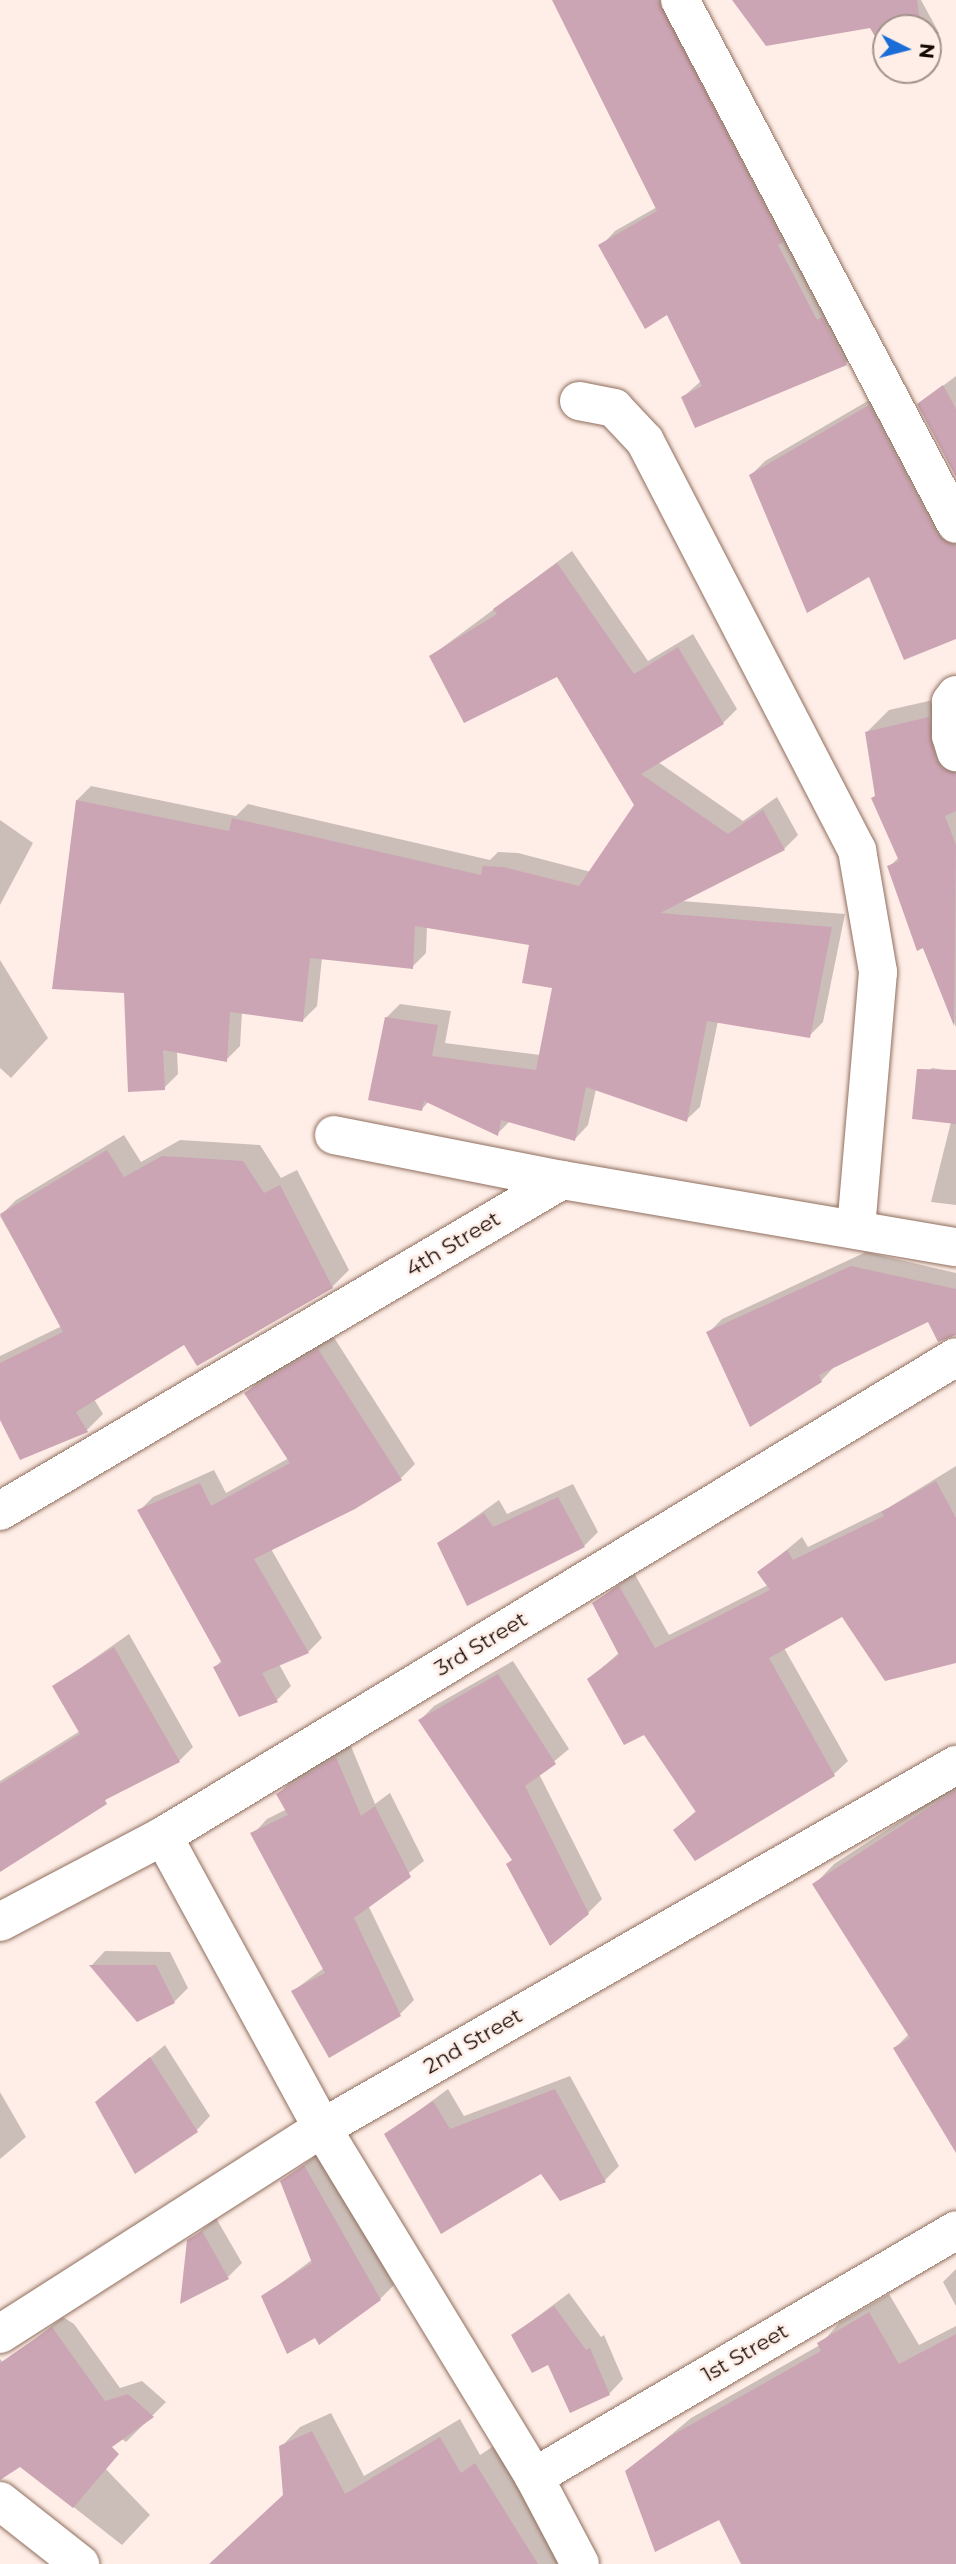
<!DOCTYPE html>
<style>
body{margin:0}
#map{position:relative;width:956px;height:2564px;overflow:hidden;background:#feeee7;font-family:Montserrat,sans-serif}
div>[style]{position:absolute}
[style*='--x']{left:calc(var(--x)*1px);top:calc(var(--y)*1px);width:calc(var(--w)*1px);rotate:calc(var(--a)*1deg)}
.shadow>*{inset:0;background:#0003}
.building>*{inset:0;background:#cca5b4}
.roads{filter:drop-shadow(0 0 2px #906e5e) drop-shadow(0 0 2px #906e5e)}
.minor>*{height:38px;margin:-19px;padding:0 19px;transform-origin:19px;border-radius:19px;background:#fff}
span{translate:-50% -50%;white-space:nowrap;text-align:center;line-height:1.15;-webkit-text-stroke:5px #feeee7;paint-order:stroke}
.street-label{font-size:21px;color:#150904}
.north{position:absolute;left:872px;top:14px;width:70px;height:70px;box-sizing:border-box;background:#feeee7;border:2px solid #a1928c;border-radius:50%;rotate:96deg;font-size:19px;font-weight:700;line-height:28px;text-align:center;color:#150904}
.north::after{content:'';display:block;margin:auto;width:24px;height:32px;background:#1a6cd6;clip-path:polygon(50% 0,100% 100%,50% 72%,0 100%)}
</style>
<div id="map">
<div class="shadow">
<div style="clip-path:polygon(554px 0,676px 0,860px 349px,846px 363px,696px 426px,683px 397px,701px 381px,667px 313px,601px 246px,615px 231px,657px 207px)"></div>
<div style="clip-path:polygon(740px 0,921px 0,939px 33px,928px 44px,928px 28px,886px 28px,886px 52px,871px 26px)"></div>
<div style="clip-path:polygon(956px 376px,956px 473px,919px 404px)"></div>
<div style="clip-path:polygon(883px 392px,956px 526px,956px 637px,870px 574px,751px 475px,765px 461px)"></div>
<div style="clip-path:polygon(572px 551px,648px 661px,693px 634px,737px 709px,723px 723px,658px 762px,743px 821px,777px 797px,798px 835px,784px 849px,682px 901px,845px 914px,823px 1022px,809px 1036px,718px 1021px,700px 1107px,686px 1120px,596px 1089px,588px 1125px,575px 1139px,511px 1120px,498px 1133px,429px 1101px,422px 1109px,386px 1018px,400px 1004px,451px 1011px,445px 1043px,541px 1055px,554px 987px,532px 944px,427px 926px,426px 953px,412px 967px,322px 958px,317px 1006px,303px 1020px,242px 1012px,240px 1046px,226px 1060px,177px 1051px,178px 1074px,164px 1088px,126px 991px,77px 800px,91px 786px,236px 816px,248px 804px,490px 860px,498px 852px,518px 853px,591px 872px,636px 805px,558px 675px,431px 656px)"></div>
<div style="clip-path:polygon(951px 696px,956px 731px,956px 1027px,889px 867px,899px 857px,877px 795px,867px 732px,889px 710px)"></div>
<div style="clip-path:polygon(0 820px,33px 843px,0 905px)"></div>
<div style="clip-path:polygon(0 960px,48px 1038px,11px 1078px,0 1068px)"></div>
<div style="clip-path:polygon(932px 1068px,956px 1072px,956px 1205px,931px 1202px,951px 1122px,918px 1082px)"></div>
<div style="clip-path:polygon(124px 1135px,141px 1162px,180px 1140px,260px 1145px,281px 1178px,297px 1170px,349px 1270px,332px 1287px,185px 1342px,94px 1399px,103px 1414px,87px 1430px,0 1416px,0 1356px,62px 1326px,0 1216px,16px 1200px)"></div>
<div style="clip-path:polygon(866px 1252px,956px 1273px,956px 1317px,928px 1320px,835px 1366px,821px 1381px,708px 1333px,722px 1319px)"></div>
<div style="clip-path:polygon(333px 1336px,415px 1464px,401px 1478px,271px 1549px,322px 1638px,308px 1652px,279px 1664px,291px 1686px,277px 1700px,240px 1715px,215px 1667px,222px 1660px,139px 1511px,153px 1497px,214px 1470px,226px 1493px,289px 1458px,246px 1393px,260px 1379px)"></div>
<div style="clip-path:polygon(956px 1466px,956px 1661px,843px 1615px,784px 1648px,848px 1761px,833px 1775px,675px 1830px,697px 1810px,644px 1733px,589px 1679px,620px 1652px,594px 1603px,634px 1573px,669px 1635px,768px 1585px,759px 1573px,802px 1537px,808px 1547px,888px 1508px)"></div>
<div style="clip-path:polygon(573px 1484px,598px 1532px,584px 1546px,439px 1543px,499px 1500px,507px 1514px)"></div>
<div style="clip-path:polygon(129px 1634px,193px 1747px,179px 1761px,117px 1792px,0 1870px,0 1781px,80px 1731px,55px 1686px)"></div>
<div style="clip-path:polygon(513px 1661px,569px 1749px,539px 1774px,602px 1899px,588px 1913px,513px 1859px,420px 1720px,434px 1706px)"></div>
<div style="clip-path:polygon(350px 1744px,375px 1804px,390px 1793px,424px 1861px,368px 1905px,414px 2000px,400px 2014px,293px 1991px,324px 1968px,253px 1834px,267px 1819px,287px 1809px,278px 1794px,292px 1780px)"></div>
<div style="clip-path:polygon(956px 1785px,956px 2150px,895px 2048px,909px 2034px,815px 1884px,834px 1864px)"></div>
<div style="clip-path:polygon(105px 1951px,170px 1952px,188px 1988px,174px 2002px,137px 2019px,92px 1965px)"></div>
<div style="clip-path:polygon(165px 2045px,210px 2116px,196px 2131px,97px 2102px)"></div>
<div style="clip-path:polygon(570px 2076px,619px 2166px,605px 2180px,561px 2199px,542px 2172px,386px 2135px,448px 2089px,464px 2116px)"></div>
<div style="clip-path:polygon(0 2092px,26px 2137px,0 2159px)"></div>
<div style="clip-path:polygon(319px 2153px,394px 2285px,380px 2299px,316px 2336px,264px 2296px,313px 2259px,282px 2182px)"></div>
<div style="clip-path:polygon(216px 2218px,242px 2263px,228px 2277px,189px 2241px)"></div>
<div style="clip-path:polygon(956px 2269px,956px 2306px,943px 2282px)"></div>
<div style="clip-path:polygon(569px 2293px,601px 2337px,604px 2335px,623px 2379px,609px 2394px,549px 2362px,513px 2335px)"></div>
<div style="clip-path:polygon(889px 2294px,919px 2345px,956px 2326px,956px 2564px,743px 2564px,720px 2518px,627px 2472px,691px 2418px,820px 2345px,839px 2323px)"></div>
<div style="clip-path:polygon(63px 2317px,74px 2324px,120px 2388px,142px 2381px,166px 2402px,126px 2442px,12px 2357px)"></div>
<div style="clip-path:polygon(0 2359px,150px 2515px,122px 2545px,20px 2465px,0 2464px)"></div>
<div style="clip-path:polygon(331px 2413px,364px 2476px,460px 2419px,480px 2455px,495px 2445px,572px 2564px,219px 2564px,284px 2496px,281px 2447px,300px 2427px)"></div>
</div>
<div class="building">
<div style="clip-path:polygon(552px 0,658px 0,783px 242px,778px 245px,817px 320px,822px 317px,847px 365px,695px 428px,681px 397px,702px 386px,667px 315px,645px 329px,598px 245px,657px 211px)"></div>
<div style="clip-path:polygon(732px 0,917px 0,921px 28px,886px 28px,886px 55px,870px 28px,766px 46px)"></div>
<div style="clip-path:polygon(943px 385px,956px 409px,956px 477px,917px 404px)"></div>
<div style="clip-path:polygon(869px 405px,937px 534px,956px 546px,956px 639px,904px 660px,869px 577px,807px 613px,749px 475px)"></div>
<div style="clip-path:polygon(557px 563px,634px 674px,678px 647px,724px 724px,641px 774px,728px 834px,763px 810px,785px 850px,660px 913px,832px 927px,810px 1038px,707px 1021px,687px 1122px,586px 1087px,575px 1141px,501px 1120px,498px 1136px,424px 1101px,422px 1111px,368px 1100px,385px 1017px,438px 1025px,432px 1056px,536px 1070px,552px 988px,522px 983px,529px 945px,415px 926px,413px 969px,310px 958px,303px 1022px,230px 1012px,227px 1062px,163px 1050px,165px 1090px,128px 1092px,124px 993px,52px 989px,76px 800px,229px 831px,232px 818px,481px 875px,483px 866px,503px 867px,579px 886px,634px 805px,557px 677px,464px 723px,429px 656px,497px 614px,493px 609px)"></div>
<div style="clip-path:polygon(929px 717px,935px 759px,942px 768px,956px 773px,956px 811px,945px 816px,956px 845px,954px 1026px,923px 948px,917px 951px,887px 866px,899px 861px,871px 798px,875px 796px,865px 732px)"></div>
<div style="clip-path:polygon(917px 1069px,956px 1070px,956px 1124px,912px 1119px)"></div>
<div style="clip-path:polygon(107px 1150px,124px 1177px,162px 1156px,243px 1161px,264px 1193px,280px 1185px,333px 1288px,197px 1366px,184px 1345px,76px 1412px,88px 1432px,20px 1460px,0 1420px,0 1363px,63px 1332px,0 1214px)"></div>
<div style="clip-path:polygon(851px 1266px,956px 1289px,956px 1335px,938px 1342px,928px 1322px,819px 1375px,822px 1382px,750px 1427px,706px 1332px)"></div>
<div style="clip-path:polygon(318px 1349px,402px 1480px,355px 1509px,254px 1559px,309px 1653px,262px 1673px,278px 1702px,239px 1717px,213px 1667px,222px 1663px,137px 1510px,200px 1483px,211px 1506px,290px 1463px,244px 1393px)"></div>
<div style="clip-path:polygon(936px 1481px,956px 1518px,956px 1663px,885px 1681px,842px 1617px,769px 1658px,835px 1776px,695px 1861px,673px 1830px,696px 1812px,644px 1735px,624px 1745px,587px 1679px,619px 1655px,592px 1603px,619px 1586px,655px 1648px,770px 1590px,757px 1572px,787px 1550px,793px 1560px,884px 1516px,881px 1512px)"></div>
<div style="clip-path:polygon(558px 1497px,585px 1547px,467px 1606px,437px 1543px,484px 1513px,493px 1527px)"></div>
<div style="clip-path:polygon(114px 1647px,180px 1762px,105px 1800px,107px 1804px,0 1872px,0 1784px,80px 1734px,52px 1686px)"></div>
<div style="clip-path:polygon(498px 1674px,556px 1764px,525px 1786px,589px 1914px,550px 1946px,506px 1864px,512px 1860px,418px 1720px)"></div>
<div style="clip-path:polygon(336px 1757px,361px 1816px,375px 1806px,411px 1877px,354px 1918px,401px 2016px,329px 2058px,291px 1991px,325px 1973px,250px 1833px,288px 1815px,276px 1794px)"></div>
<div style="clip-path:polygon(956px 1790px,956px 2153px,893px 2048px,910px 2038px,812px 1884px)"></div>
<div style="clip-path:polygon(89px 1965px,156px 1965px,175px 2003px,137px 2022px)"></div>
<div style="clip-path:polygon(150px 2057px,198px 2132px,135px 2174px,95px 2102px)"></div>
<div style="clip-path:polygon(555px 2089px,606px 2182px,560px 2201px,541px 2174px,441px 2234px,384px 2134px,433px 2101px,450px 2129px)"></div>
<div style="clip-path:polygon(304px 2165px,381px 2300px,319px 2345px,315px 2338px,287px 2354px,261px 2296px,312px 2263px,280px 2181px)"></div>
<div style="clip-path:polygon(202px 2231px,229px 2279px,180px 2304px,187px 2240px)"></div>
<div style="clip-path:polygon(554px 2306px,586px 2350px,590px 2348px,610px 2395px,570px 2413px,548px 2365px,532px 2373px,511px 2335px)"></div>
<div style="clip-path:polygon(869px 2312px,899px 2364px,956px 2334px,956px 2564px,741px 2564px,719px 2520px,655px 2552px,625px 2471px,669px 2437px,821px 2351px,817px 2343px)"></div>
<div style="clip-path:polygon(52px 2327px,105px 2401px,128px 2394px,154px 2417px,112px 2447px,119px 2454px,73px 2508px,20px 2467px,0 2480px,0 2363px)"></div>
<div style="clip-path:polygon(312px 2431px,345px 2494px,440px 2437px,461px 2473px,475px 2463px,538px 2564px,209px 2564px,283px 2495px,279px 2446px)"></div>
</div>
<div class="roads">
<div class="minor">
<div style="--x:680;--y:0;--w:592;--a:62.22"></div>
<div style="--x:579;--y:401;--w:36;--a:11"></div>
<div style="--x:614;--y:408;--w:45;--a:46.8"></div>
<div style="--x:645;--y:441;--w:461;--a:62.6"></div>
<div style="--x:857;--y:850;--w:124;--a:80.2"></div>
<div style="--x:878;--y:972;--w:258;--a:94.9"></div>
<div style="--x:956;--y:695;--w:9;--a:126"></div>
<div style="--x:951;--y:702;--w:34;--a:90"></div>
<div style="--x:951;--y:736;--w:17;--a:73"></div>
<div style="--x:334;--y:1135;--w:232;--a:11.2"></div>
<div style="--x:562;--y:1180;--w:400;--a:9.7"></div>
<div style="--x:0;--y:1511;--w:652;--a:-30.5"></div>
<div style="--x:163;--y:1836;--w:332;--a:61.4"></div>
<div style="--x:322;--y:2128;--w:408;--a:58.7"></div>
<div style="--x:534;--y:2477;--w:98;--a:62.1"></div>
<div style="--x:0;--y:1922;--w:184;--a:-27.8"></div>
<div style="--x:163;--y:1836;--w:926;--a:-31.13"></div>
<div style="--x:0;--y:2334;--w:382;--a:-32.6"></div>
<div style="--x:322;--y:2128;--w:731;--a:-29.79"></div>
<div style="--x:534;--y:2477;--w:489;--a:-30.3"></div>
<div style="--x:0;--y:2501;--w:102;--a:38.2"></div>
</div>
</div>
<div class="street-label">
<span style="left:453px;top:1244px;rotate:-31deg">4th Street</span>
<span style="left:481px;top:1644px;rotate:-31deg">3rd Street</span>
<span style="left:473px;top:2041px;rotate:-30deg">2nd Street</span>
<span style="left:745px;top:2353px;rotate:-30deg">1st Street</span>
</div>
<div class="north">N</div>
</div>
